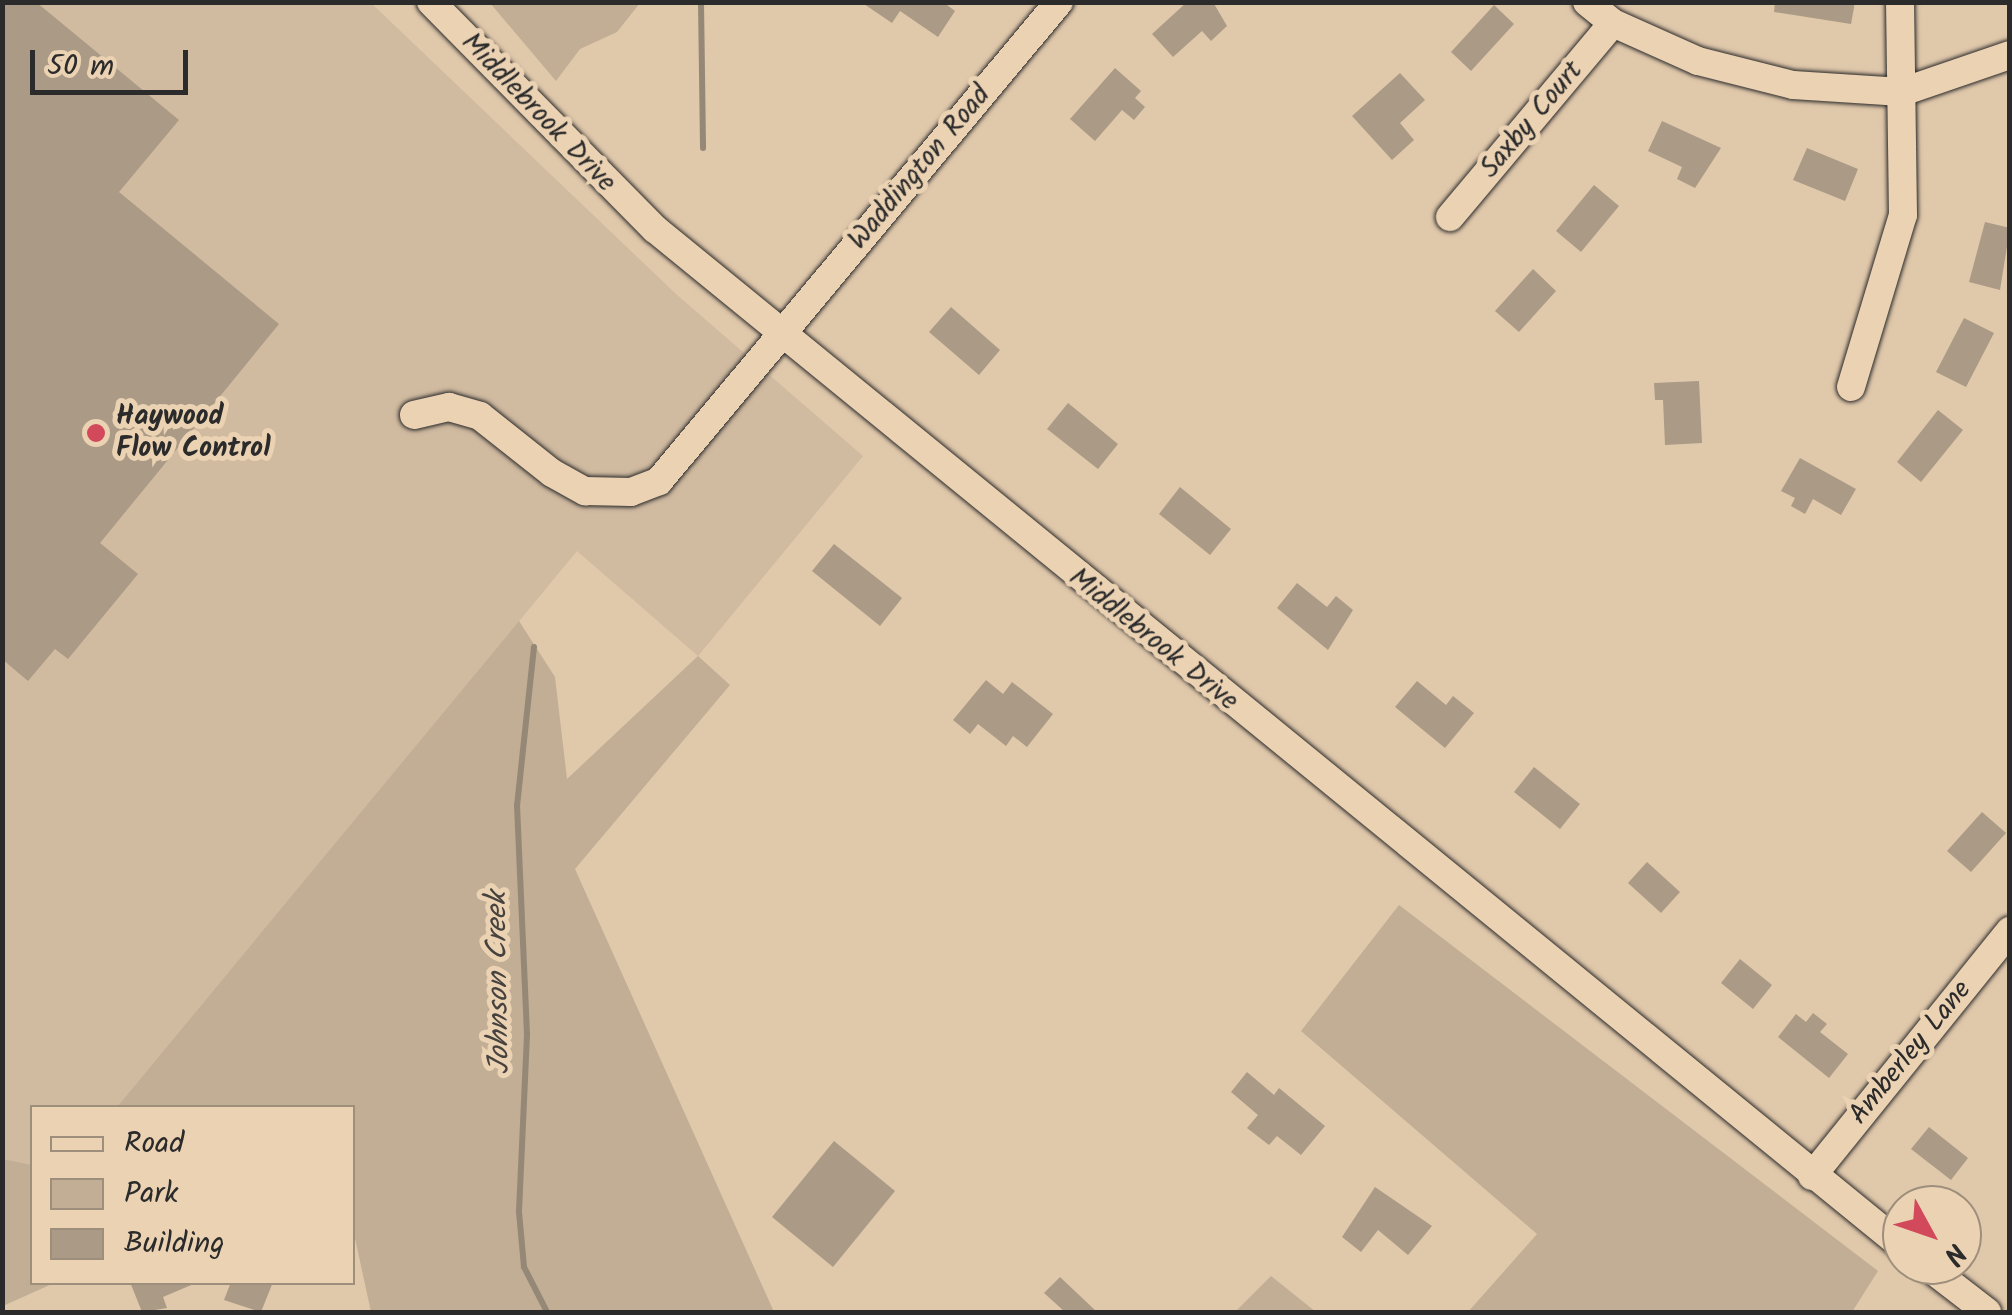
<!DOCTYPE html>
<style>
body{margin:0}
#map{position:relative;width:2012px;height:1315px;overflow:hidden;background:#e0c8ab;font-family:Kalam,sans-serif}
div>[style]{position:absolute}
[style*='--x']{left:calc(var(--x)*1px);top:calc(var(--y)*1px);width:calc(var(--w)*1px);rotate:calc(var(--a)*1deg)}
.built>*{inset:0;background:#d0baa0}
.green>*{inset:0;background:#c1ae95}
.stream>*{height:6px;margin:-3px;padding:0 3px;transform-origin:3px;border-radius:3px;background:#958877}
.building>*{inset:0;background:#ab9a85}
.roads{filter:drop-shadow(0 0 2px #2b2b2b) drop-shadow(0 0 2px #2b2b2b)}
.minor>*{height:28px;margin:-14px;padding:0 14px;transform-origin:14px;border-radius:14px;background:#ebd2b3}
.dots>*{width:28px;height:28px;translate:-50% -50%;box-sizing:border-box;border:5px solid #ebd2b3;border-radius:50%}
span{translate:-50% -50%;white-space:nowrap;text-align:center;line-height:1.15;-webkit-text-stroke:10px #ebd2b3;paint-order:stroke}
.street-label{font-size:28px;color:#2b2b2b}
.poi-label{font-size:28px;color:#2b2b2b;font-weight:700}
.left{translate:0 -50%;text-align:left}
.water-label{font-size:30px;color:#46423e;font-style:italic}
.frame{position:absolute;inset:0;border:5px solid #2b2b2b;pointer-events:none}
.legend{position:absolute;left:30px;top:1105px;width:325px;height:180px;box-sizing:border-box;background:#ebd2b3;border:2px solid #9e8f7d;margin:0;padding:12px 18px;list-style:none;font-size:30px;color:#2b2b2b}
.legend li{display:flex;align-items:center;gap:20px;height:50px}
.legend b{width:50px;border:2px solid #9e8f7d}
.north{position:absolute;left:1882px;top:1185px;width:100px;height:100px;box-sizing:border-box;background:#ebd2b3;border:2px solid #9e8f7d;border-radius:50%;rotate:130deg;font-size:28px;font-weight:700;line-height:40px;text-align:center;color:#2b2b2b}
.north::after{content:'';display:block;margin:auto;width:35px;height:45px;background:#d1495b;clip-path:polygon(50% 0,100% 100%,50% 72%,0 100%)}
.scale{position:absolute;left:30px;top:50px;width:158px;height:45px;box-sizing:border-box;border:5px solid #2b2b2b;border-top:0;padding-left:12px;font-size:30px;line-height:35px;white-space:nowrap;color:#2b2b2b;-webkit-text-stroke:8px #ebd2b3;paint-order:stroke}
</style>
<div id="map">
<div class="built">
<div style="clip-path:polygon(2px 3px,371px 3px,676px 294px,863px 456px,698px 656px,577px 551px,117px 1107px,32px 1108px,32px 1165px,2px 1159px)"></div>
</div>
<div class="green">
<div style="clip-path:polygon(490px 3px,640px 3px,617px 32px,580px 49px,556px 81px)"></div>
<div style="clip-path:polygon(519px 621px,555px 677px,567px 779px,698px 656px,730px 685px,575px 869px,774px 1312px,371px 1312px,353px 1229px,352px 1108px,117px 1107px)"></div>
<div style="clip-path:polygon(1399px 905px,1878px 1271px,1852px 1312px,1468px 1312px,1537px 1234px,1301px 1031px)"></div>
<div style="clip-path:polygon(3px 1159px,32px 1165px,32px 1282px,54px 1283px,3px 1306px)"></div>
<div style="clip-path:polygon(1271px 1276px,1316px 1312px,1235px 1312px)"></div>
</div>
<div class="stream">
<div style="--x:701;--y:2;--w:146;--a:89.2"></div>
<div style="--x:534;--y:647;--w:159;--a:96.1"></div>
<div style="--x:517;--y:805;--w:230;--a:87.5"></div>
<div style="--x:527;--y:1035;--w:177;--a:92.6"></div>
<div style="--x:519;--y:1212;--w:55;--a:84.8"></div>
<div style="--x:524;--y:1267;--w:51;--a:62.9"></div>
</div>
<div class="building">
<div style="clip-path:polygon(2px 2px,36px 2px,179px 120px,119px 192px,279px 324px,100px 543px,138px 574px,68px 659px,55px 649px,28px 681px,2px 659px)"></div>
<div style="clip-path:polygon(861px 2px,943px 2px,955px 11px,938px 37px,900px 11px,892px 23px)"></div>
<div style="clip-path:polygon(1187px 2px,1213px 2px,1227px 26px,1211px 41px,1202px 31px,1173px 57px,1152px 34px)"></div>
<div style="clip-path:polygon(1775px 2px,1855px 2px,1851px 24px,1774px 12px)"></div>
<div style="clip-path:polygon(1494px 5px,1514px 24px,1471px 71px,1451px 52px)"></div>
<div style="clip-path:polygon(1115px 68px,1141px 91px,1135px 98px,1145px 107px,1134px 120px,1122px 110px,1095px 141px,1070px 119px)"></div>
<div style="clip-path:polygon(1400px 73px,1425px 100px,1400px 123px,1414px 140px,1392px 160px,1352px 116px)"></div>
<div style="clip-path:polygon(1662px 121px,1721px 148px,1695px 188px,1677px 179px,1682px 167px,1648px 151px)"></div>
<div style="clip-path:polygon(1807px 148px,1858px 169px,1845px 201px,1793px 180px)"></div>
<div style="clip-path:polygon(1594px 185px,1619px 206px,1581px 252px,1556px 231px)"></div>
<div style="clip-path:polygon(1985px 222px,2010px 228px,2000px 290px,1969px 282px)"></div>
<div style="clip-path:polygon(1533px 269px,1556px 291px,1519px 332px,1495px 311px)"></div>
<div style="clip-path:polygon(951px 307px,1000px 350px,979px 375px,929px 332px)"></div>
<div style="clip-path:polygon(1964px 318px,1994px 333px,1966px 387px,1936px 372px)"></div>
<div style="clip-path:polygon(1699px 381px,1702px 443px,1665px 445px,1663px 400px,1655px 400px,1654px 383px)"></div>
<div style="clip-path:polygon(1068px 403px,1118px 444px,1098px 469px,1047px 429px)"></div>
<div style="clip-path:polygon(1938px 410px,1963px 430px,1921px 482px,1897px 462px)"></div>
<div style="clip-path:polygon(1800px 458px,1856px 489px,1841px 515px,1813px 499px,1805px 514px,1791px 506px,1795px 498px,1781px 491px)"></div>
<div style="clip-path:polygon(1180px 487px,1231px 529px,1210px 555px,1159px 514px)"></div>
<div style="clip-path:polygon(834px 544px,902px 598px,880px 626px,812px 571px)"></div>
<div style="clip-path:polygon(1297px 583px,1327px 607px,1336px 596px,1353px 610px,1328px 650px,1277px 608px)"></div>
<div style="clip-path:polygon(986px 680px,1003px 694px,1012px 682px,1053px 714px,1027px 747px,1013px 736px,1006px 746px,978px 724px,970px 734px,953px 720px)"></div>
<div style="clip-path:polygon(1417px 681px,1446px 705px,1453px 696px,1474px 713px,1445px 748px,1395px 707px)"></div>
<div style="clip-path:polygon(1534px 767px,1580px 804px,1560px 829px,1514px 792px)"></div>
<div style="clip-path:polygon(1982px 812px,2006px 833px,1971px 872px,1947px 851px)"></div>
<div style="clip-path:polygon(1647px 862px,1680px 892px,1661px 913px,1628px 883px)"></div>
<div style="clip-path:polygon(1740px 959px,1772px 985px,1753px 1009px,1721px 983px)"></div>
<div style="clip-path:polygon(1813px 1013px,1827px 1024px,1820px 1032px,1848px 1054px,1829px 1078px,1778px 1037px,1796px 1014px,1806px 1022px)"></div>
<div style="clip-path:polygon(1247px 1072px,1274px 1095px,1279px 1088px,1325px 1126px,1301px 1155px,1277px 1136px,1269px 1145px,1247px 1128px,1258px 1115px,1231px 1092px)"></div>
<div style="clip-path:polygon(1929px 1127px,1968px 1158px,1951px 1180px,1911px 1149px)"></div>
<div style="clip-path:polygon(834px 1141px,895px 1191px,833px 1267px,772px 1217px)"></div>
<div style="clip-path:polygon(1375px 1187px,1432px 1226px,1408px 1255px,1378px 1230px,1361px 1252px,1342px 1237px)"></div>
<div style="clip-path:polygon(1060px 1277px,1097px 1312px,1065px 1312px,1044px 1293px)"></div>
<div style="clip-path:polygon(130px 1282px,196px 1282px,196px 1283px,163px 1297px,167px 1308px,142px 1312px)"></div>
<div style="clip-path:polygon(231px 1282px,273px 1282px,261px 1312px,224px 1300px)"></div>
</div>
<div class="roads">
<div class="minor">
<div style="--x:431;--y:2;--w:319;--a:45.4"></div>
<div style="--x:655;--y:229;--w:1609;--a:39.2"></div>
<div style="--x:1587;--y:2;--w:33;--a:39"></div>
<div style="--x:1613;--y:23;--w:93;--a:24.1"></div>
<div style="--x:1698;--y:61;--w:98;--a:14.2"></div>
<div style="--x:1793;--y:85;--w:109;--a:3.7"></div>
<div style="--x:1902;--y:92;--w:114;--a:-18.9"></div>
<div style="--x:1450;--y:217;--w:253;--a:-50"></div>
<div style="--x:1851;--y:387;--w:180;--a:-73.2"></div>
<div style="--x:1903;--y:215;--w:213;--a:-90.8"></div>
<div style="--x:414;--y:415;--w:36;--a:-13"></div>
<div style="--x:449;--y:407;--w:32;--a:16"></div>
<div style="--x:480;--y:416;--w:92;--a:38.4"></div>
<div style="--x:552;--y:473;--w:38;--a:29"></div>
<div style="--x:585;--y:491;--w:46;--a:1.2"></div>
<div style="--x:631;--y:492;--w:30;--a:-21"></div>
<div style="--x:659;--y:481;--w:624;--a:-50.14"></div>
<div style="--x:1812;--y:1176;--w:315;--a:-51.1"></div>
<div style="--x:1926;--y:1265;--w:77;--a:37.6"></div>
</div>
</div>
<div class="dots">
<div style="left:96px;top:433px;background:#d1495b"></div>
</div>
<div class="street-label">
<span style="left:538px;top:113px;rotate:46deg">Middlebrook Drive</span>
<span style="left:1532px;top:120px;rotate:-50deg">Saxby Court</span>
<span style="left:920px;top:168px;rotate:-50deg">Waddington Road</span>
<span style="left:1153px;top:640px;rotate:39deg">Middlebrook Drive</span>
<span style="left:1911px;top:1053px;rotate:-51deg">Amberley Lane</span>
</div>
<div class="poi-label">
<span class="left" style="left:116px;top:433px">Haywood<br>Flow Control</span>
</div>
<div class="water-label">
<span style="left:499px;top:983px;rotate:-91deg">Johnson Creek</span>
</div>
<div class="frame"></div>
<ul class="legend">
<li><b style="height:12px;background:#ebd2b3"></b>Road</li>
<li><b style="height:28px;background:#c1ae95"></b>Park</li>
<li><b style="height:28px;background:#ab9a85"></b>Building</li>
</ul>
<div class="north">N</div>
<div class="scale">50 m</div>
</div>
